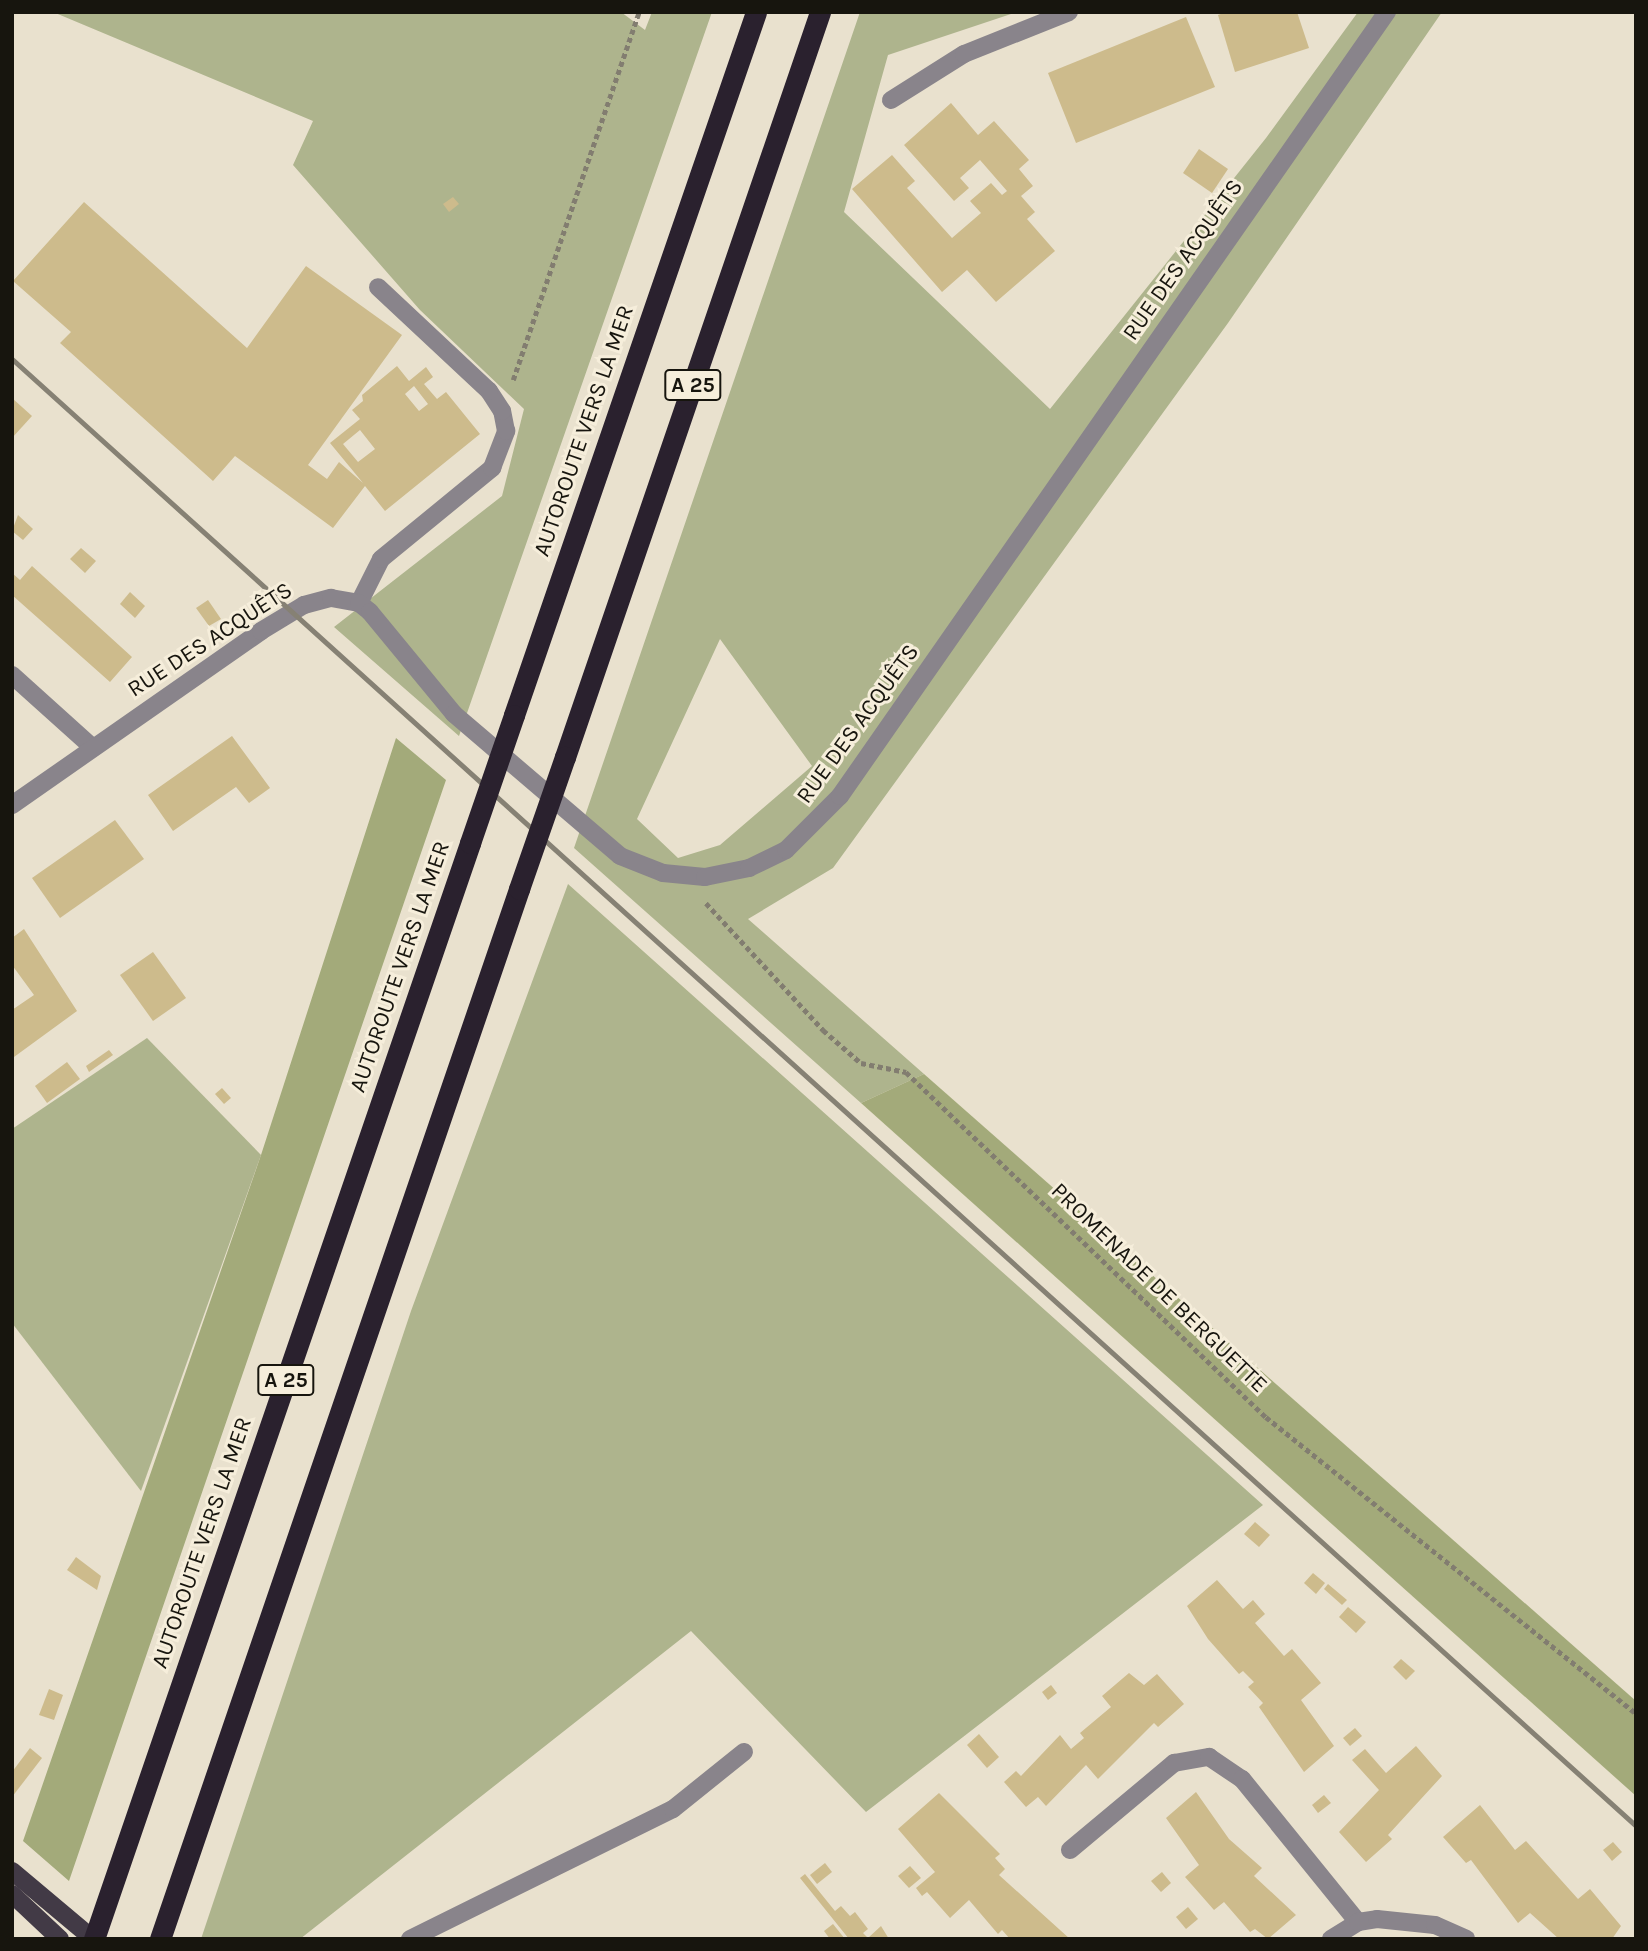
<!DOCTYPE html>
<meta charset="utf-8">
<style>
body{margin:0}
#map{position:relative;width:1648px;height:1951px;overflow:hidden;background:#e9e1ce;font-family:Karla,sans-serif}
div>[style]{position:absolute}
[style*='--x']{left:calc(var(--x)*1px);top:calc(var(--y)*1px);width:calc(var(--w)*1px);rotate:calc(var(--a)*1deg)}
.green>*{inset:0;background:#aeb48d}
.forest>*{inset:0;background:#a3aa7a}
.building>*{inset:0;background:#cdbb8c}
.path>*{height:4.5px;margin-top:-2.25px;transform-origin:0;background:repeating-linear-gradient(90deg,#827d70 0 5px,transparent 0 8.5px)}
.minor>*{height:18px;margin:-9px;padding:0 9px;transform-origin:9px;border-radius:9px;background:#89848b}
.major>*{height:18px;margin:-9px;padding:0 9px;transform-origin:9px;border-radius:9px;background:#423a46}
.highway>*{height:21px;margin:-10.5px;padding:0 10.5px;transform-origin:10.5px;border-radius:10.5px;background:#2a212e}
.rail>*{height:5px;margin:-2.5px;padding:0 2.5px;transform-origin:2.5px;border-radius:2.5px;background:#868174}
.highway-bridge>*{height:21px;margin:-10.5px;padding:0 10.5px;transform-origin:10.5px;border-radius:10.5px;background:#2a212e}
span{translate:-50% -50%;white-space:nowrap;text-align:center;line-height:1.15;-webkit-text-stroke:6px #f6eedb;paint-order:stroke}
.shield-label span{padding:2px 5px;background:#f6eedb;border:2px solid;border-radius:5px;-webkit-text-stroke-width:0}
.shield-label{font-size:21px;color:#17150e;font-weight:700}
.street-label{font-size:23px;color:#17150e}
.frame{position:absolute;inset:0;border:14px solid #17150e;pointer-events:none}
</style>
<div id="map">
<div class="green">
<div style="clip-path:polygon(53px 12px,621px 12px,645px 30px,652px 12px,712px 12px,459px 736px,334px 627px,502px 496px,524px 409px,420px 310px,293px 165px,313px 121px)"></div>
<div style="clip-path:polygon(evenodd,860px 12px,1017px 12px,888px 55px,844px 212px,1050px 409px,1266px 138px,1358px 12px,1442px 12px,1228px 323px,833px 868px,748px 919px,924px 1074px,861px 1103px,574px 848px,860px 12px,720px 639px,812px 766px,720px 845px,678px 858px,637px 819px,720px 639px)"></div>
<div style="clip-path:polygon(568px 884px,1263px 1505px,866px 1812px,691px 1631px,300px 1939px,201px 1939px,411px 1311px)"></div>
<div style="clip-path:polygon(147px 1038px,261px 1155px,141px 1491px,12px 1323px,12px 1129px)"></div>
</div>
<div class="forest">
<div style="clip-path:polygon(396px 738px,446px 780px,69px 1881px,23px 1841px,261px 1155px)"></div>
<div style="clip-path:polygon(924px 1074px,1636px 1701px,1636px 1796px,861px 1103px)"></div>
</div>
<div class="building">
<div style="clip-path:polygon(1226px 12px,1297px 12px,1309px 48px,1235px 72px,1218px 15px)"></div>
<div style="clip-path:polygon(1186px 17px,1215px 87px,1076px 143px,1048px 73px)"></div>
<div style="clip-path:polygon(951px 103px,978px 135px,994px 121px,1029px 160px,1019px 169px,1033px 186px,1021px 196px,1035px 212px,1027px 219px,1055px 251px,996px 302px,967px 270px,942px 292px,852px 189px,892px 155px,915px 181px,907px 188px,952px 238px,981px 213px,970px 201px,991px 183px,1002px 195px,1007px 191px,980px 160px,960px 178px,969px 188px,954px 201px,904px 145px)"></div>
<div style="clip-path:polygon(1199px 149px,1228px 169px,1212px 193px,1183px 173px)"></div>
<div style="clip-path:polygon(453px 197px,459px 204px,449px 212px,443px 204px)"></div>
<div style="clip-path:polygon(evenodd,84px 202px,247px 348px,306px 266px,402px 335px,308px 465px,327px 479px,339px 462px,363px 483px,330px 443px,360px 419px,352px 410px,363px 401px,362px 395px,397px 366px,409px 381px,426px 367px,433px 377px,424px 384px,437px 399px,446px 392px,480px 434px,385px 511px,365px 486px,333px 528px,235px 456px,213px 481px,60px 343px,71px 332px,13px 281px,84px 202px,414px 386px,428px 404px,419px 411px,405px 394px,414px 386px,84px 202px,360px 430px,375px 449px,358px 462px,343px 444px,360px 430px)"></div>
<div style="clip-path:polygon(12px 398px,32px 416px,12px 438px)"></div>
<div style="clip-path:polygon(18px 515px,33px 529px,23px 540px,12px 531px)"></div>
<div style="clip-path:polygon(81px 548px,96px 561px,85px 573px,70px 559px)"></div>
<div style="clip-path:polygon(32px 566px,132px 657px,110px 682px,12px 595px,12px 573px,20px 580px)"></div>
<div style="clip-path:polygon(130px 592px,145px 606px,135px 618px,120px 604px)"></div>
<div style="clip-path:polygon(208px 600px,221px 619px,209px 626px,196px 608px)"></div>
<div style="clip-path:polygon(232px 736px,270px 788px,249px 803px,236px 787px,173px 831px,148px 795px)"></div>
<div style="clip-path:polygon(115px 820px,144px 859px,60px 918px,32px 878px)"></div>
<div style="clip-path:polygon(24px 929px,77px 1011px,14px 1057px,12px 1010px,34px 995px,12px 965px,12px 938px)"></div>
<div style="clip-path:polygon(153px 952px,186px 998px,153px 1021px,120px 975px)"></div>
<div style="clip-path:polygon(109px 1050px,113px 1055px,89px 1072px,86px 1066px)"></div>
<div style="clip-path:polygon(67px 1062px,80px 1079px,47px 1103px,35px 1086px)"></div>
<div style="clip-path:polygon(222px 1088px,231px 1098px,224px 1104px,215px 1094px)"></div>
<div style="clip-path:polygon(1255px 1522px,1270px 1535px,1259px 1547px,1244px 1534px)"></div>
<div style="clip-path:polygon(76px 1557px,101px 1576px,97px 1590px,67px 1570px)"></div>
<div style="clip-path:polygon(1313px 1573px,1325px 1583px,1316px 1594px,1304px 1583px)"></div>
<div style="clip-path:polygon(1217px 1580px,1243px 1609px,1253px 1600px,1265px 1614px,1255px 1623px,1284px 1656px,1292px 1649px,1321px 1683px,1301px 1700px,1334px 1746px,1304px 1772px,1259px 1707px,1263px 1703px,1248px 1687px,1254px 1682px,1243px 1671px,1239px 1674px,1208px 1639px,1187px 1606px)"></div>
<div style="clip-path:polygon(1328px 1584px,1347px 1600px,1342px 1605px,1324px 1589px)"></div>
<div style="clip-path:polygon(1348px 1607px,1366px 1622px,1356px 1633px,1339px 1617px)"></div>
<div style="clip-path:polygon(1401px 1659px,1415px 1671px,1406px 1680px,1393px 1667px)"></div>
<div style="clip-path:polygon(1129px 1673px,1144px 1685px,1157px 1674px,1184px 1704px,1158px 1727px,1154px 1723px,1098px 1779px,1086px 1765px,1046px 1806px,1038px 1797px,1026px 1807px,1004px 1782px,1016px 1771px,1021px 1776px,1060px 1735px,1071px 1749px,1084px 1738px,1080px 1733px,1111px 1707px,1102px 1696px)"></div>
<div style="clip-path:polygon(1051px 1685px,1057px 1693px,1048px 1700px,1042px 1692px)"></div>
<div style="clip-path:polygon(49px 1689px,63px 1695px,54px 1720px,39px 1715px)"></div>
<div style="clip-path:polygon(1355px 1728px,1362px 1736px,1350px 1746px,1343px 1738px)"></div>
<div style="clip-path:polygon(979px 1734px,999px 1757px,987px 1768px,967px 1745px)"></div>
<div style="clip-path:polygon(1416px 1746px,1442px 1776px,1388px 1835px,1392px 1839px,1366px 1862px,1339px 1832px,1379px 1790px,1352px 1760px,1365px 1749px,1386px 1773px)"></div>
<div style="clip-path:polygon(30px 1748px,42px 1758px,12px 1797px,12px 1772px)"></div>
<div style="clip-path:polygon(1196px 1792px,1229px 1839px,1262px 1868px,1254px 1876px,1296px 1915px,1268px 1939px,1255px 1929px,1250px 1932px,1224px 1902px,1214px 1910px,1185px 1877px,1199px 1865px,1166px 1818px)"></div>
<div style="clip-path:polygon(939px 1793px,1000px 1854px,995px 1858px,1005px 1869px,999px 1875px,1070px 1939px,1010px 1939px,1002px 1930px,998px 1934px,969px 1900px,950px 1918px,927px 1892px,922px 1896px,916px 1888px,935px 1872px,898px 1829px)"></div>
<div style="clip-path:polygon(1324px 1795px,1331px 1803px,1318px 1813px,1312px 1805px)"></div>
<div style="clip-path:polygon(1480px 1805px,1515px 1850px,1526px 1841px,1578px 1899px,1590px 1889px,1621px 1926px,1612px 1939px,1559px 1939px,1530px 1913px,1518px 1923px,1471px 1860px,1466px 1863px,1443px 1837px)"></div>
<div style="clip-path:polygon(1613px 1842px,1622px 1852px,1612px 1861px,1603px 1850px)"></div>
<div style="clip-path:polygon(825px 1863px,832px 1872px,817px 1884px,810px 1875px)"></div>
<div style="clip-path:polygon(910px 1866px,921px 1878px,909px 1888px,898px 1876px)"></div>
<div style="clip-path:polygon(1162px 1872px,1171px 1883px,1161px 1892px,1151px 1881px)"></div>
<div style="clip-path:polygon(805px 1874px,835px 1911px,841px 1906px,850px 1916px,855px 1912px,868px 1929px,863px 1933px,868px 1938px,881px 1926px,889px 1939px,849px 1939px,800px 1878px)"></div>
<div style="clip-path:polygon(1188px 1907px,1198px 1919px,1186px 1929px,1176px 1917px)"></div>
<div style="clip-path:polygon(833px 1924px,845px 1939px,830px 1939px,824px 1931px)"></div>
</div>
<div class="path">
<div style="--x:513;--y:380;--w:389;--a:-71.1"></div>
<div style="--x:706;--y:903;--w:173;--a:47.3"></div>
<div style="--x:823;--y:1030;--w:50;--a:41"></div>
<div style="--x:861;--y:1063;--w:46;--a:11.3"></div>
<div style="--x:906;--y:1072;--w:499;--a:43.8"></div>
<div style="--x:1266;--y:1417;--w:474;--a:38.7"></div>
</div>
<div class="minor">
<div style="--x:891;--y:100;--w:86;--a:-32.2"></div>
<div style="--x:964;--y:54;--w:113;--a:-21.8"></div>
<div style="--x:359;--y:603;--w:49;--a:-63.4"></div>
<div style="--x:381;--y:559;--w:144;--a:-39.3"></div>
<div style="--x:492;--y:468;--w:40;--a:-69"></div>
<div style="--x:506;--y:431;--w:20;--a:-101"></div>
<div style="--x:502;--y:411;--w:24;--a:-123"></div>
<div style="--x:489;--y:391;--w:152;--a:-136.9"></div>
<div style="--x:12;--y:675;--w:109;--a:42"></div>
<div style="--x:12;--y:805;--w:304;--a:-34.9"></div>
<div style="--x:261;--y:631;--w:50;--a:-31.2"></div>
<div style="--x:304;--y:605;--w:28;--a:-15"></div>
<div style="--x:331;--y:598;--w:28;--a:10"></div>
<div style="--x:359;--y:603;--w:14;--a:39"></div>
<div style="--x:370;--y:612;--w:132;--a:50.5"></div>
<div style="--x:454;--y:714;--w:218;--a:40.5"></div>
<div style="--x:620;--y:856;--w:46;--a:21.6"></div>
<div style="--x:663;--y:873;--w:42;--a:5.4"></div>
<div style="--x:705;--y:877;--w:45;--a:-11.6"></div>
<div style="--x:749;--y:868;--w:41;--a:-25.9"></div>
<div style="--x:786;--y:850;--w:76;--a:-45"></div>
<div style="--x:840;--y:796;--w:956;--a:-55.1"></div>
<div style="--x:1070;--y:1850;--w:136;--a:-39.9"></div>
<div style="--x:1174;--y:1763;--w:36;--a:-10"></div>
<div style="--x:1209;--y:1757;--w:40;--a:34"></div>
<div style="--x:1242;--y:1779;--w:184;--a:51"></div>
<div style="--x:410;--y:1939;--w:293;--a:-26.3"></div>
<div style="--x:673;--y:1809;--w:91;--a:-38.8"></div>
<div style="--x:1331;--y:1939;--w:32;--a:-32"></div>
<div style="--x:1358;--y:1922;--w:19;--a:-9"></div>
<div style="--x:1377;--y:1919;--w:58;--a:5.9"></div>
<div style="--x:1435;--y:1925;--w:34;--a:24"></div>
</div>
<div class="major">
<div style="--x:12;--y:1871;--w:106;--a:40"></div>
<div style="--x:12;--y:1894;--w:66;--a:43.2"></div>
</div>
<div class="highway">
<div style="--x:514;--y:715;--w:743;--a:-71"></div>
<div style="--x:565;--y:757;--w:787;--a:-71.1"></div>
<div style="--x:94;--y:1939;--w:1159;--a:-71.06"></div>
<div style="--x:160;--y:1939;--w:1110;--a:-71.12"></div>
</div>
<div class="rail">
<div style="--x:12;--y:359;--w:2188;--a:42.09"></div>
</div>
<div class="highway-bridge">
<div style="--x:470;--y:843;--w:135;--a:-71"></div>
<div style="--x:519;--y:889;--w:140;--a:-70.8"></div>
</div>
<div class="shield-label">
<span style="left:693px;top:385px">A 25</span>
<span style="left:286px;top:1380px">A 25</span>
</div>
<div class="street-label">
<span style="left:1183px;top:260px;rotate:-55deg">RUE DES ACQUÊTS</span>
<span style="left:584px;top:431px;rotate:-71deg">AUTOROUTE VERS LA MER</span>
<span style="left:210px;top:640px;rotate:-33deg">RUE DES ACQUÊTS</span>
<span style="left:858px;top:724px;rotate:-54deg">RUE DES ACQUÊTS</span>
<span style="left:400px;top:967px;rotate:-71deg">AUTOROUTE VERS LA MER</span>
<span style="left:1159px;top:1288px;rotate:44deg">PROMENADE DE BERGUETTE</span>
<span style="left:202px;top:1543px;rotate:-71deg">AUTOROUTE VERS LA MER</span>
</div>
<div class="frame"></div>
</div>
